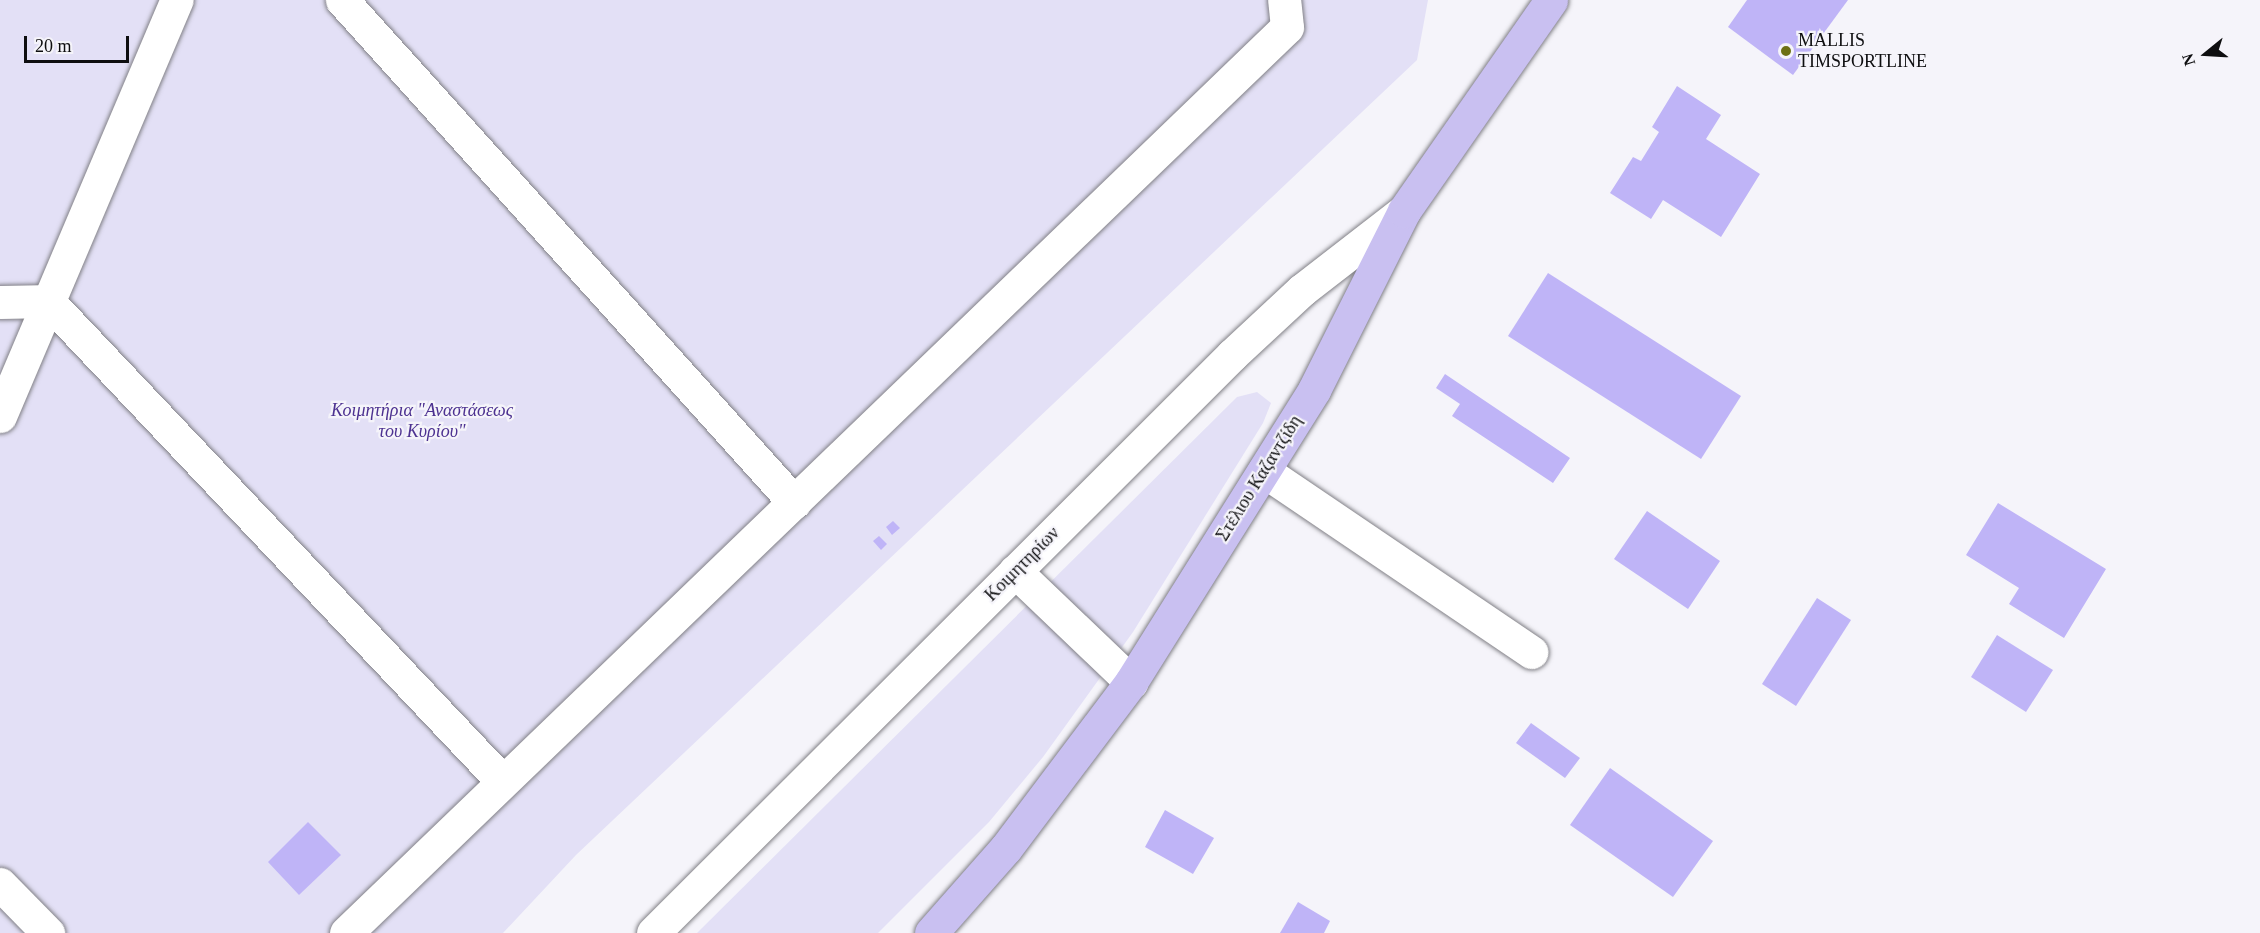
<!DOCTYPE html>
<meta charset="utf-8">
<style>
body{margin:0}
#map{position:relative;width:2260px;height:933px;overflow:hidden;background:#f5f4fa;font-family:"Times New Roman",serif}
div>[style]{position:absolute}
[style*='--x']{left:calc(var(--x)*1px);top:calc(var(--y)*1px);width:calc(var(--w)*1px);rotate:calc(var(--a)*1deg)}
.green>*{inset:0;background:#e3e0f6}
.building>*{inset:0;background:#bfb4f7}
.roads{filter:drop-shadow(0 0 2px #818086) drop-shadow(0 0 2px #818086)}
.minor>*{height:33px;margin:-16.5px;padding:0 16.5px;transform-origin:16.5px;border-radius:16.5px;background:#fff}
.major>*{height:33px;margin:-16.5px;padding:0 16.5px;transform-origin:16.5px;border-radius:16.5px;background:#c9c0f1}
.dots>*{width:16px;height:16px;translate:-50% -50%;box-sizing:border-box;border:3px solid #f5f4fa;border-radius:50%}
span{translate:-50% -50%;white-space:nowrap;text-align:center;line-height:1.15;-webkit-text-stroke:4.5px #f5f4fa;paint-order:stroke}
.poi-label{font-size:18px;color:#0e0e10}
.left{translate:0 -50%;text-align:left}
.park-label{font-size:18px;color:#4d3291;font-style:italic}
.street-label{font-size:18px;color:#0e0e10}
.north{position:absolute;left:2176px;top:24px;width:60px;height:60px;-webkit-text-stroke:4px #f5f4fa;paint-order:stroke;rotate:252deg;font-size:16px;font-weight:700;line-height:24px;text-align:center;color:#0e0e10}
.north::after{content:'';display:block;margin:auto;width:21px;height:27px;background:#0e0e10;clip-path:polygon(50% 0,100% 100%,50% 72%,0 100%)}
.scale{position:absolute;left:24px;top:36px;width:105px;height:27px;box-sizing:border-box;border:3px solid #0e0e10;border-top:0;padding-left:8px;font-size:18px;line-height:21px;white-space:nowrap;color:#0e0e10;-webkit-text-stroke:4px #f5f4fa;paint-order:stroke}
</style>
<div id="map">
<div class="green">
<div style="clip-path:polygon(0 0,1428px 0,1417px 60px,576px 855px,503px 933px,0 933px)"></div>
<div style="clip-path:polygon(1257px 392px,1271px 403px,1263px 423px,1133px 632px,1043px 757px,989px 822px,878px 933px,697px 933px,1237px 397px)"></div>
</div>
<div class="building">
<div style="clip-path:polygon(1747px 0,1848px 0,1793px 75px,1728px 27px)"></div>
<div style="clip-path:polygon(1677px 86px,1721px 115px,1706px 139px,1760px 174px,1721px 237px,1663px 200px,1651px 219px,1610px 193px,1633px 157px,1641px 161px,1659px 132px,1652px 127px)"></div>
<div style="clip-path:polygon(1548px 273px,1741px 396px,1701px 459px,1508px 336px)"></div>
<div style="clip-path:polygon(1445px 374px,1570px 458px,1553px 483px,1452px 416px,1460px 404px,1436px 388px)"></div>
<div style="clip-path:polygon(1998px 503px,2106px 569px,2064px 638px,2009px 604px,2019px 588px,1966px 555px)"></div>
<div style="clip-path:polygon(1647px 511px,1720px 561px,1688px 609px,1614px 559px)"></div>
<div style="clip-path:polygon(893px 521px,900px 528px,892px 535px,886px 527px)"></div>
<div style="clip-path:polygon(879px 536px,887px 544px,881px 550px,873px 541px)"></div>
<div style="clip-path:polygon(1817px 598px,1851px 620px,1796px 706px,1762px 684px)"></div>
<div style="clip-path:polygon(1997px 635px,2053px 670px,2026px 712px,1971px 677px)"></div>
<div style="clip-path:polygon(1531px 723px,1580px 758px,1565px 778px,1516px 743px)"></div>
<div style="clip-path:polygon(1610px 768px,1713px 841px,1673px 897px,1570px 825px)"></div>
<div style="clip-path:polygon(1165px 810px,1214px 838px,1193px 874px,1145px 847px)"></div>
<div style="clip-path:polygon(308px 822px,341px 855px,299px 895px,268px 862px)"></div>
<div style="clip-path:polygon(1298px 902px,1330px 921px,1324px 933px,1280px 933px)"></div>
</div>
<div class="roads">
<div class="minor">
<div style="--x:342;--y:0;--w:676;--a:48"></div>
<div style="--x:0;--y:302;--w:48;--a:-1.2"></div>
<div style="--x:48;--y:301;--w:661;--a:46.59"></div>
<div style="--x:0;--y:416;--w:452;--a:-67"></div>
<div style="--x:1264;--y:471;--w:323;--a:34.1"></div>
<div style="--x:1015;--y:571;--w:161;--a:43.7"></div>
<div style="--x:0;--y:884;--w:69;--a:45.6"></div>
<div style="--x:346;--y:933;--w:1306;--a:-43.91"></div>
<div style="--x:1287;--y:27;--w:27;--a:-96"></div>
<div style="--x:653;--y:933;--w:818;--a:-44.95"></div>
<div style="--x:1232;--y:355;--w:96;--a:-42.9"></div>
<div style="--x:1302;--y:290;--w:129;--a:-37.8"></div>
</div>
<div class="major">
<div style="--x:931;--y:933;--w:113;--a:-48.6"></div>
<div style="--x:1006;--y:848;--w:208;--a:-53"></div>
<div style="--x:1131;--y:682;--w:345;--a:-57.9"></div>
<div style="--x:1314;--y:390;--w:200;--a:-63.3"></div>
<div style="--x:1404;--y:211;--w:257;--a:-55.1"></div>
</div>
</div>
<div class="dots">
<div style="left:1786px;top:51px;background:#6d7015"></div>
</div>
<div class="poi-label">
<span class="left" style="left:1798px;top:51px">MALLIS<br>TIMSPORTLINE</span>
</div>
<div class="park-label">
<span style="left:422px;top:421px">Κοιμητήρια "Αναστάσεως<br>του Κυρίου"</span>
</div>
<div class="street-label">
<span style="left:1259px;top:478px;rotate:-58deg">Στέλιου Καζαντζίδη</span>
<span style="left:1022px;top:564px;rotate:-45deg">Κοιμητηρίων</span>
</div>
<div class="north">N</div>
<div class="scale">20 m</div>
</div>
